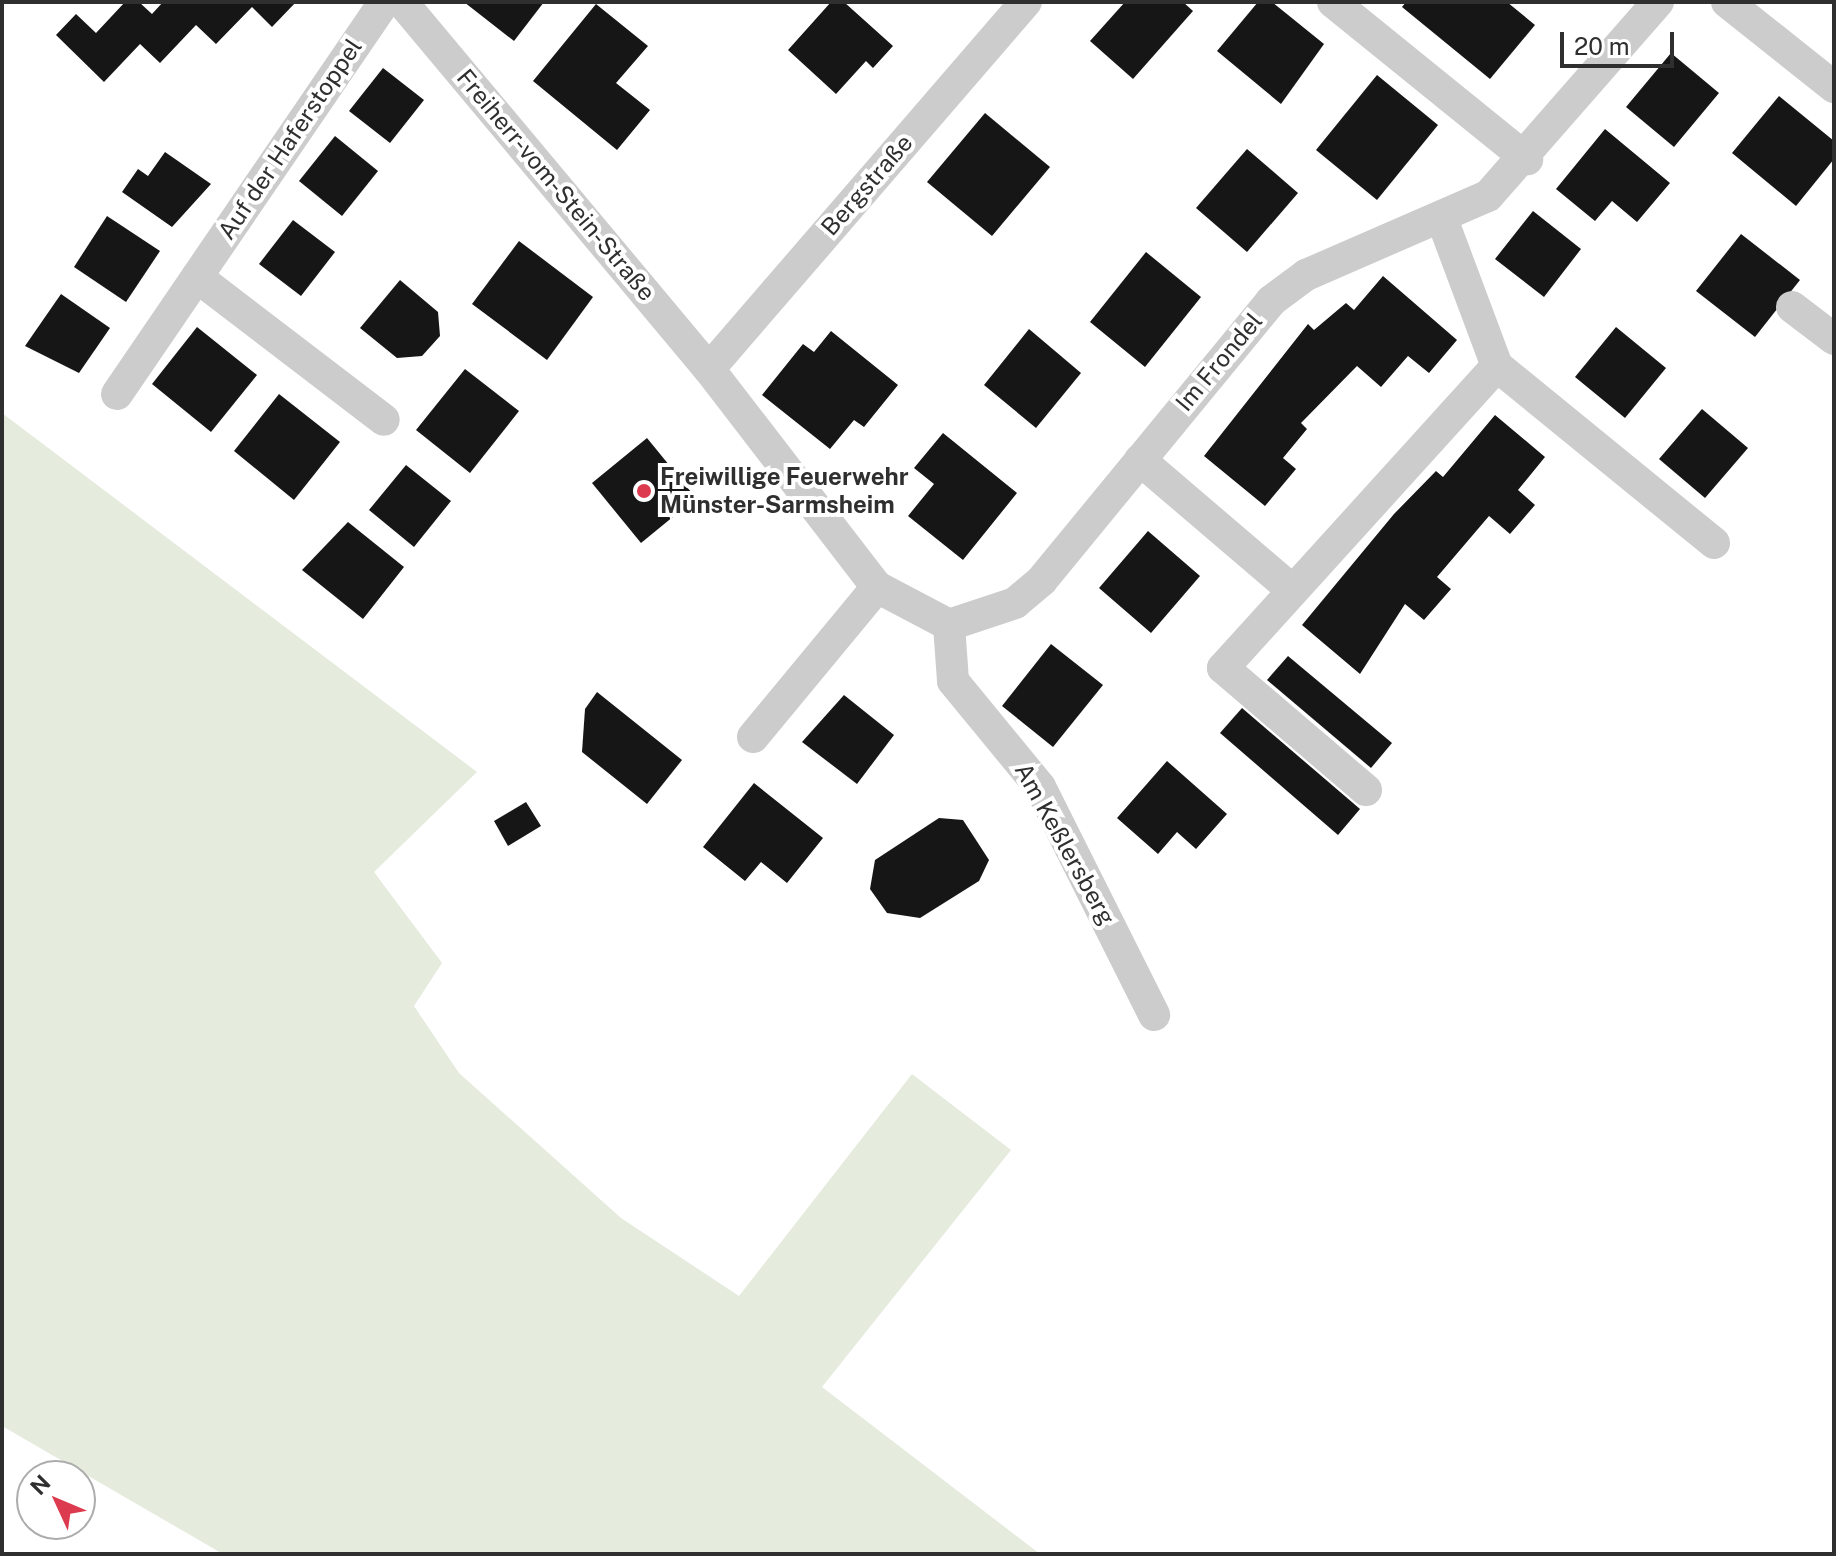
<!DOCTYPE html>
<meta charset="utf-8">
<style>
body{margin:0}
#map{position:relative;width:1836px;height:1556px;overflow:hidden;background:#fff;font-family:"Public Sans",sans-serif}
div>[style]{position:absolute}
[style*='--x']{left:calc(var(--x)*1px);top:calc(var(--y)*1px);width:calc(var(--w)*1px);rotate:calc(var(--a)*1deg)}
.green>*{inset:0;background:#e5ebdd}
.building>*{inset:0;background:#161616}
.street>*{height:32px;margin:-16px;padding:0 16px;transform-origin:16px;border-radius:16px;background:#ccc}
.dots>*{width:22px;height:22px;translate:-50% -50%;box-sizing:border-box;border:4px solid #fff;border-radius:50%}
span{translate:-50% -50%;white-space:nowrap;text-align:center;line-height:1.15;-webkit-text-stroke:8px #fff;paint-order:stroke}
.street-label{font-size:24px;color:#2f2f2f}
.poi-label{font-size:24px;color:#2f2f2f;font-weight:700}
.left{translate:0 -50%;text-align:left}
.frame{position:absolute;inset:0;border:4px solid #2f2f2f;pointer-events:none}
.north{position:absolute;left:16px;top:1460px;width:80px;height:80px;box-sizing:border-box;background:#fff;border:2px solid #acacac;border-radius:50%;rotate:314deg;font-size:22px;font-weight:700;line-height:32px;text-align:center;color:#2f2f2f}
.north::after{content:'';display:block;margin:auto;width:28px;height:36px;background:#dc3a4e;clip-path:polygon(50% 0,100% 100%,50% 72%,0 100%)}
.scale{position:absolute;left:1560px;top:32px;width:114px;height:36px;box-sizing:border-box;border:4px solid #2f2f2f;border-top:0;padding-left:10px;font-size:24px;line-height:28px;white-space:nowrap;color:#2f2f2f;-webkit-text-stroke:6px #fff;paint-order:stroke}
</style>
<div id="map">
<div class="green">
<div style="clip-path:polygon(2px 413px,477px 772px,374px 872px,442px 963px,414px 1006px,459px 1073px,621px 1218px,739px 1296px,912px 1074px,1011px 1150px,822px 1387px,1040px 1554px,223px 1554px,2px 1426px)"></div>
</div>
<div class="building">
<div style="clip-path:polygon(125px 2px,139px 2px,152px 14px,163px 2px,296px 2px,272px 27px,252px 7px,216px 44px,196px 25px,160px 63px,140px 44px,104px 82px,56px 35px,76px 14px,96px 33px)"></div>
<div style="clip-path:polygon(464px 2px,544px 2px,514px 41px)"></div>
<div style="clip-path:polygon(831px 2px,844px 2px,893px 46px,873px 68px,866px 61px,836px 94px,788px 50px)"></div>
<div style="clip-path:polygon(1125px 2px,1183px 2px,1193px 11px,1133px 79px,1090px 41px)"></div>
<div style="clip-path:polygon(1258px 2px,1272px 2px,1324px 44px,1281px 104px,1217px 51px)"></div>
<div style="clip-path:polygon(1406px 2px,1507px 2px,1535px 25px,1490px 79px,1402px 7px)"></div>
<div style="clip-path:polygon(596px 4px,648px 46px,616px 83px,650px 110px,617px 150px,533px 81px)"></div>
<div style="clip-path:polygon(1671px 53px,1719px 93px,1674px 147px,1626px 107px)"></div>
<div style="clip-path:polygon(383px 68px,424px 100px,390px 143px,349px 111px)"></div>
<div style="clip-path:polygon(1377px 75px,1438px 125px,1377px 200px,1316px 150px)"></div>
<div style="clip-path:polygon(1779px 96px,1834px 141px,1834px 159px,1796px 206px,1732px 153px)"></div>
<div style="clip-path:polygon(985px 113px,1050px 167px,992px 236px,927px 182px)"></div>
<div style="clip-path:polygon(1605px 129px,1670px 183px,1637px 222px,1612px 201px,1595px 221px,1556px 189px)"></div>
<div style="clip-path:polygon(335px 136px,378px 171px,342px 216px,299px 181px)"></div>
<div style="clip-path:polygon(1247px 149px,1298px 193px,1247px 252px,1196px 208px)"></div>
<div style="clip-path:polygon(165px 152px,211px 184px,172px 227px,122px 192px,138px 169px,148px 176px)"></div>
<div style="clip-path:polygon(1533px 211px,1581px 249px,1544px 297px,1495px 259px)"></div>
<div style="clip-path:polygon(107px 216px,160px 251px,126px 302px,74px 267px)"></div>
<div style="clip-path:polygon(293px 220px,335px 252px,301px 296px,259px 264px)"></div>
<div style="clip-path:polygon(1741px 234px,1800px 280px,1755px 337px,1696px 291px)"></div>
<div style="clip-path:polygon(519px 241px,593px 297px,547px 360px,472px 304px)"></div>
<div style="clip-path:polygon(1146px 252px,1201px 297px,1145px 367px,1090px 322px)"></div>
<div style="clip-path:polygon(1383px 276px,1457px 340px,1429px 373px,1408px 356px,1381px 387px,1357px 366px,1301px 423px,1307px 429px,1283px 458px,1296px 469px,1265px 506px,1204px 456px,1308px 324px,1314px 330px,1346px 303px,1354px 310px)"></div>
<div style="clip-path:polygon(400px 280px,438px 312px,440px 336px,422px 356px,397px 358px,360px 328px)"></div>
<div style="clip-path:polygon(61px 294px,110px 328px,79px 373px,25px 346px)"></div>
<div style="clip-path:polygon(197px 327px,257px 375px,211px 432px,152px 384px)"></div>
<div style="clip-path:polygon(1616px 327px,1666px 368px,1625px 418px,1575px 377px)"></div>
<div style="clip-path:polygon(1029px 329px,1081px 373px,1036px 428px,984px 385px)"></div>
<div style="clip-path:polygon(831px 331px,898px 385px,864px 427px,854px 420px,830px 449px,762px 395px,803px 344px,814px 352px)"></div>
<div style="clip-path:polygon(465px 369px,519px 411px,470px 473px,416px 430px)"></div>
<div style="clip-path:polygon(279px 394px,340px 442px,294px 500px,234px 451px)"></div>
<div style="clip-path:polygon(1702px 409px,1748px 448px,1705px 498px,1659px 459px)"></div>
<div style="clip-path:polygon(1495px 415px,1545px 457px,1518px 490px,1535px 505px,1510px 534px,1489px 516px,1437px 577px,1451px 589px,1424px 620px,1405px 604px,1360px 674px,1302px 625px,1394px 514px,1436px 471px,1443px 477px)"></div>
<div style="clip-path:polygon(943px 433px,1017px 493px,963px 560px,908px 516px,934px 484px,914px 468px)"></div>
<div style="clip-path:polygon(647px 438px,696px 498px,641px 543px,592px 483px)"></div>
<div style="clip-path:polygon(406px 465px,451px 501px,414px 547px,369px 510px)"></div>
<div style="clip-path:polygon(348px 522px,404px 567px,363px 619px,302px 570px)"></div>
<div style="clip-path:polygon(1148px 531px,1200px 576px,1151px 633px,1099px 588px)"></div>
<div style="clip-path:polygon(1051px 644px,1103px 685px,1053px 747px,1002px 706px)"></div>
<div style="clip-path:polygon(1288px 656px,1392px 743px,1371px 768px,1267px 680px)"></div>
<div style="clip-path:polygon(597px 692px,682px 760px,647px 804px,582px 752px,585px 709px)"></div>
<div style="clip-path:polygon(844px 695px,894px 735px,857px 784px,802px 742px)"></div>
<div style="clip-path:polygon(1242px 708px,1360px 809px,1338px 835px,1220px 733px)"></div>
<div style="clip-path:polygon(1167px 761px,1227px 814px,1196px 849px,1177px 832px,1158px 854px,1117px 818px)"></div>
<div style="clip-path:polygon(754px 783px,823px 838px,787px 883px,761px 862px,745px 881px,703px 847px)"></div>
<div style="clip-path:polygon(526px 802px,541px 826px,508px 846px,494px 821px)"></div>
<div style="clip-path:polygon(939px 818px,963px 820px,989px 860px,979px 881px,920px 918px,887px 913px,870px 889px,875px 860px)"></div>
</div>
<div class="street">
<div style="--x:402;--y:2;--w:478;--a:50.1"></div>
<div style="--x:709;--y:369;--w:275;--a:52.4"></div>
<div style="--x:877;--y:587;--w:81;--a:27.8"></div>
<div style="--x:949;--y:625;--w:56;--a:85.9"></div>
<div style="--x:953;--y:681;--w:137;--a:50.6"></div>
<div style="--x:1040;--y:787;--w:255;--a:63.4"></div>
<div style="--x:1333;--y:2;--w:250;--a:39"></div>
<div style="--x:1727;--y:2;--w:137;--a:38.5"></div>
<div style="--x:1442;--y:219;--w:157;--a:69.5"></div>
<div style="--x:1497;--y:366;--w:280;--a:39.2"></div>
<div style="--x:197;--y:277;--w:235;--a:37.4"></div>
<div style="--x:1792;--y:307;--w:53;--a:37.3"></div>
<div style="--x:709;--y:369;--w:485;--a:-49.2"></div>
<div style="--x:117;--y:394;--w:474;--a:-55.7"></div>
<div style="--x:1140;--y:460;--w:200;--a:40.5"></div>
<div style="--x:949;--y:625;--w:70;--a:-18.4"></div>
<div style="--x:1015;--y:603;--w:35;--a:-40"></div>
<div style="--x:1042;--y:580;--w:361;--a:-50.6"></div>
<div style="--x:1271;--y:301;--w:44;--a:-36.6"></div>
<div style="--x:1306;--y:275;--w:198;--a:-23.5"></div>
<div style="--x:1488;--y:196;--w:258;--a:-48.8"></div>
<div style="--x:753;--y:737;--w:195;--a:-50.4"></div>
<div style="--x:1366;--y:790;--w:188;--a:-139.5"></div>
<div style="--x:1223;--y:668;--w:408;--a:-47.8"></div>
</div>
<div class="dots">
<div style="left:644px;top:491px;background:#dc3a4e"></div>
</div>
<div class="street-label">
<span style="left:290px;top:139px;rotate:-56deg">Auf der Haferstoppel</span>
<span style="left:556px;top:185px;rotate:50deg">Freiherr-vom-Stein-Straße</span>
<span style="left:867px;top:185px;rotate:-49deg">Bergstraße</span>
<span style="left:1219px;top:362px;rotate:-50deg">Im Frondel</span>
<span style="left:1065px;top:844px;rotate:61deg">Am Keßlersberg</span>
</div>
<div class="poi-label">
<span class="left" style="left:660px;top:491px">Freiwillige Feuerwehr<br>Münster-Sarmsheim</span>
</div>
<div class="frame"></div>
<div class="north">N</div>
<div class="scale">20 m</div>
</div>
